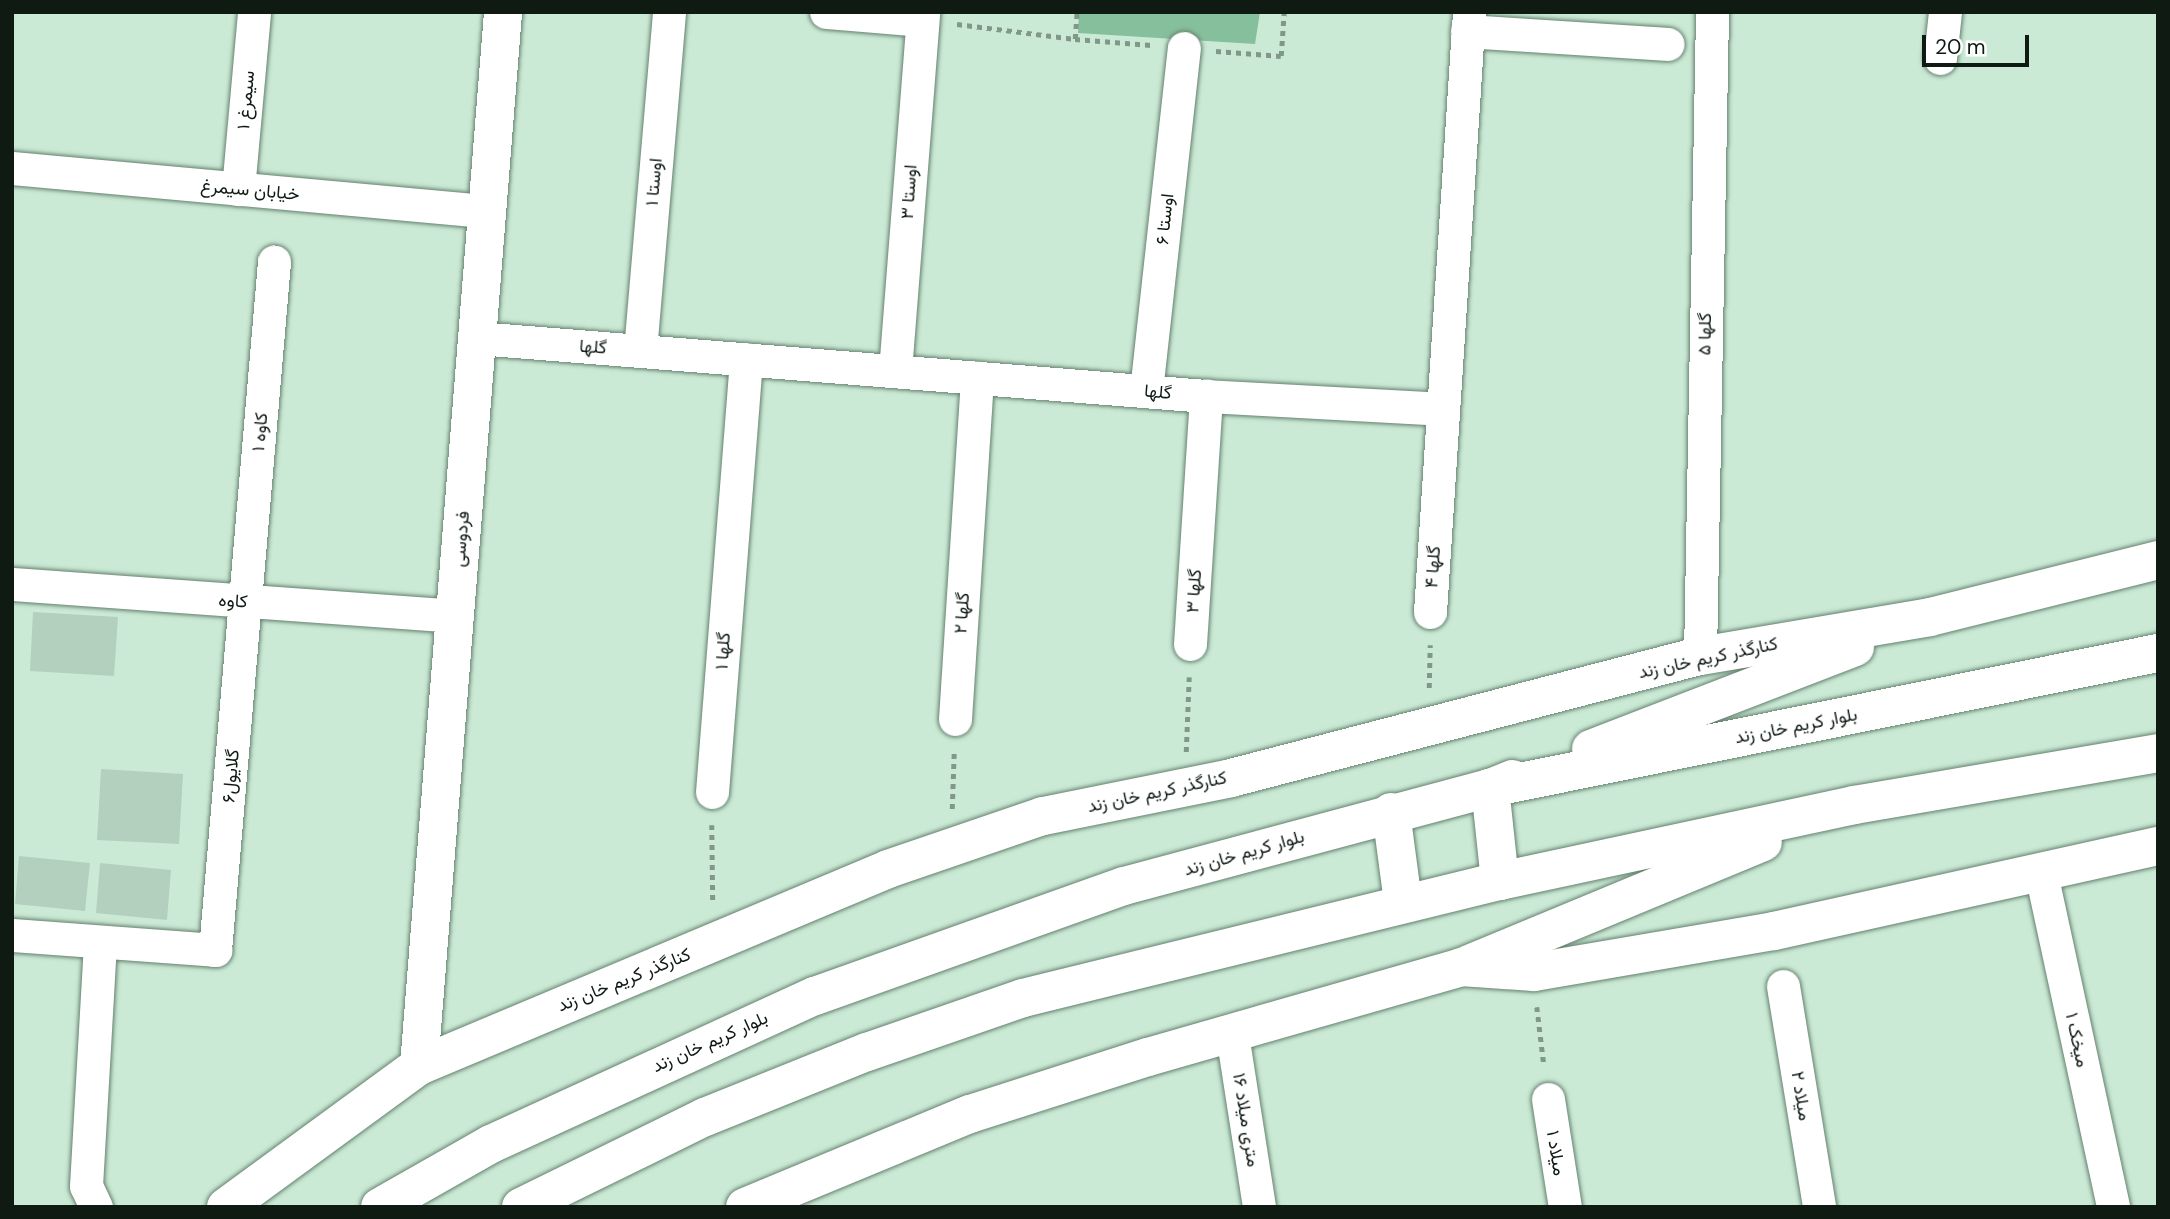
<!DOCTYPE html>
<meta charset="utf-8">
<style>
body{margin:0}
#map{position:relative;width:2170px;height:1219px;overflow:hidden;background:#cbead6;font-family:"DM Sans",Vazirmatn,sans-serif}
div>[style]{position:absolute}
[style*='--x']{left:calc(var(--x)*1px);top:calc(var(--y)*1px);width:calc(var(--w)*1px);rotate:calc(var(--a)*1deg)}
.green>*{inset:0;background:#86bf9c}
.building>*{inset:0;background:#b2d0bd}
.path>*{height:4.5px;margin-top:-2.25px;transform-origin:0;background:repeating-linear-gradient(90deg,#819889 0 5px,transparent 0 10px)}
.roads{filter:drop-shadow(0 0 2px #65816f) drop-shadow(0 0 2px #65816f)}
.street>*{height:33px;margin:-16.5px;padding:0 16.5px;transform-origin:16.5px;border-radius:16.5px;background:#fff}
.secondary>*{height:38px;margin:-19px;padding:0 19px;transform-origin:19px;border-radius:19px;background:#fff}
span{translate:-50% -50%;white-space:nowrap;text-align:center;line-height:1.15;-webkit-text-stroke:5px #fff;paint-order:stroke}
.street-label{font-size:18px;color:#0f1a13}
.frame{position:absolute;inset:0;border:14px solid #0f1a13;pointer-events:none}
.scale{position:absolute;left:1922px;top:35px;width:107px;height:32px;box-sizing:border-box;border:4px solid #0f1a13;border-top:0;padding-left:9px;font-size:21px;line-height:24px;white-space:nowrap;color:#0f1a13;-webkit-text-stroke:5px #fff;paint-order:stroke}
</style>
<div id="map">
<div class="green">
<div style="clip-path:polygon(1079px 12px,1260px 12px,1255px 44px,1078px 33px)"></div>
</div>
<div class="building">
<div style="clip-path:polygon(33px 612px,118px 617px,114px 676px,30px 671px)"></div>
<div style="clip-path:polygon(101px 769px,183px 774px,179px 844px,97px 840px)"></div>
<div style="clip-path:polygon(19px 856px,90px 863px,85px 911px,15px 904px)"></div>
<div style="clip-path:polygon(100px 863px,171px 870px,167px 920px,96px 913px)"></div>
</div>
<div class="path">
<div style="--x:957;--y:24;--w:119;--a:7.2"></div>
<div style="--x:1075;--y:39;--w:27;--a:-86"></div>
<div style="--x:1075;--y:39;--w:76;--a:4.5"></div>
<div style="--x:1216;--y:51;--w:65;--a:4.4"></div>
<div style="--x:1281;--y:56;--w:44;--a:-86.1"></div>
<div style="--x:1429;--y:688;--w:43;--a:-88.7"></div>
<div style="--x:1186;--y:752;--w:75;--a:-87.7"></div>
<div style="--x:952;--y:809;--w:58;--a:-88"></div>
<div style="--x:712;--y:825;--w:78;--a:89.3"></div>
<div style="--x:1537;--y:1007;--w:58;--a:83.1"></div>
</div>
<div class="roads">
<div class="street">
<div style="--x:826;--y:12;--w:96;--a:4.8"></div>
<div style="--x:1467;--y:31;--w:201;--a:3.7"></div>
<div style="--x:1940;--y:58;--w:46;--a:-83.8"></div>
<div style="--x:12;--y:168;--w:477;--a:5.2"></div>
<div style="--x:238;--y:189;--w:178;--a:-84.8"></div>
<div style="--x:477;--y:338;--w:731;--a:4.55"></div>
<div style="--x:1206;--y:396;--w:237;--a:3.1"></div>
<div style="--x:640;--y:351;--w:340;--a:-85.1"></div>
<div style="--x:895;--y:371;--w:360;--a:-85.5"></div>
<div style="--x:1146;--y:391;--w:345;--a:-83.7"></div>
<div style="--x:12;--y:584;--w:444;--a:4.1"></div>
<div style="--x:1430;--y:612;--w:601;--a:-86.28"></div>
<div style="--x:1190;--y:644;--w:249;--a:-86.3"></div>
<div style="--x:1700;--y:656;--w:644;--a:-88.93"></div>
<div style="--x:955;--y:719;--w:342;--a:-86.3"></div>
<div style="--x:712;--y:792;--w:434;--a:-85.5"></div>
<div style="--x:2041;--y:873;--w:342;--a:77.8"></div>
<div style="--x:12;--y:935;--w:204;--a:4.2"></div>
<div style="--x:215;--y:950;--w:691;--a:-85.1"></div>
<div style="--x:1783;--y:986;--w:224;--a:80.7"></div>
<div style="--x:1232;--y:1034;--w:175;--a:81.1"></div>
<div style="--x:1548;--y:1099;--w:109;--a:81.1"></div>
<div style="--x:96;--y:1207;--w:23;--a:-115"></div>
<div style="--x:86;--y:1186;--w:243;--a:-86.7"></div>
</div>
<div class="secondary">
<div style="--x:1591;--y:749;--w:283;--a:-21.1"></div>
<div style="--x:1391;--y:812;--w:91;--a:82.4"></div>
<div style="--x:1500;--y:881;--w:94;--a:-96.1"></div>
<div style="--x:1490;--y:788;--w:24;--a:-22"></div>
<div style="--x:1469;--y:964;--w:318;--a:-22.5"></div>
<div style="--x:419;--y:1066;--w:1057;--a:-85.44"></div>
<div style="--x:226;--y:1207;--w:239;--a:-36.2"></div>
<div style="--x:419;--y:1066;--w:509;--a:-22.78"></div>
<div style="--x:888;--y:869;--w:164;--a:-18.9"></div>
<div style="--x:1043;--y:816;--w:192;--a:-11.4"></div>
<div style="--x:1231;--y:778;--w:485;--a:-14.6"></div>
<div style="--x:1700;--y:656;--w:233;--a:-9.6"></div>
<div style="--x:1930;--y:617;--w:235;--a:-14"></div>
<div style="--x:380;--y:1207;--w:128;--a:-29.6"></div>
<div style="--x:491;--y:1144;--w:356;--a:-24.6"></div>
<div style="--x:815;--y:996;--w:328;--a:-19.6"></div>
<div style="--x:1124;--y:886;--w:379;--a:-15"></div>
<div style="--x:1490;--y:788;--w:682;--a:-11.43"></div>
<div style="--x:521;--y:1207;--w:205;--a:-26.1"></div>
<div style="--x:705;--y:1117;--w:175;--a:-21.9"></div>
<div style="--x:867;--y:1052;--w:165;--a:-19.1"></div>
<div style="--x:1023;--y:998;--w:491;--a:-13.8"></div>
<div style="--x:1500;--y:881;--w:362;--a:-12.1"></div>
<div style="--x:1854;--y:805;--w:308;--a:-9.7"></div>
<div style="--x:745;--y:1207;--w:243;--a:-22.5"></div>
<div style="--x:970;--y:1114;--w:187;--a:-17.8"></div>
<div style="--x:1148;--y:1057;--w:326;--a:-16"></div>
<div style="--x:1461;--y:967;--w:73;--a:3.9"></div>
<div style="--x:1534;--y:972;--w:243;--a:-9.7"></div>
<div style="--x:1774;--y:931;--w:393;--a:-12.5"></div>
</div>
</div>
<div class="street-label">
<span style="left:246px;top:100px;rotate:-85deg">سیمرغ ۱</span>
<span style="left:654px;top:182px;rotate:-85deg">اوستا ۱</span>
<span style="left:250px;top:190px;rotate:5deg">خیابان سیمرغ</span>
<span style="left:909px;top:192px;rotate:-86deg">اوستا ۳</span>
<span style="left:1165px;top:219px;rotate:-84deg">اوستا ۶</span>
<span style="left:1705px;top:334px;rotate:-89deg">گلها ۵</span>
<span style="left:593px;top:347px;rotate:4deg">گلها</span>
<span style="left:1158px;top:392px;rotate:5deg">گلها</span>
<span style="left:260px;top:432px;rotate:-85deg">کاوه ۱</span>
<span style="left:461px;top:539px;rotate:-85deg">فردوسی</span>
<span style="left:1433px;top:567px;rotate:-86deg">گلها ۴</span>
<span style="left:1194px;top:591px;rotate:-86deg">گلها ۳</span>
<span style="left:233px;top:601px;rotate:4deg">کاوه</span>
<span style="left:962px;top:613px;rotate:-86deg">گلها ۲</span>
<span style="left:723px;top:651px;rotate:-86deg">گلها ۱</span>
<span style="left:1708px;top:658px;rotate:-12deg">کنارگذر کریم خان زند</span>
<span style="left:1796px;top:726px;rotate:-11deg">بلوار کریم خان زند</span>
<span style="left:231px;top:776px;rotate:-85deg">گلایول۶</span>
<span style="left:1157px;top:792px;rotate:-12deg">کنارگذر کریم خان زند</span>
<span style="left:1244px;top:853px;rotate:-16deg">بلوار کریم خان زند</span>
<span style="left:624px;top:980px;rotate:-22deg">کنارگذر کریم خان زند</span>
<span style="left:2077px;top:1040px;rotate:78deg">میخک ۱</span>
<span style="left:710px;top:1042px;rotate:-24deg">بلوار کریم خان زند</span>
<span style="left:1801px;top:1096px;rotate:81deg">میلاد ۲</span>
<span style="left:1246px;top:1120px;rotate:81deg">۱۶ متری میلاد</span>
<span style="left:1556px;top:1153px;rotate:81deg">میلاد ۱</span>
</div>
<div class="frame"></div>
<div class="scale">20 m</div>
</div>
